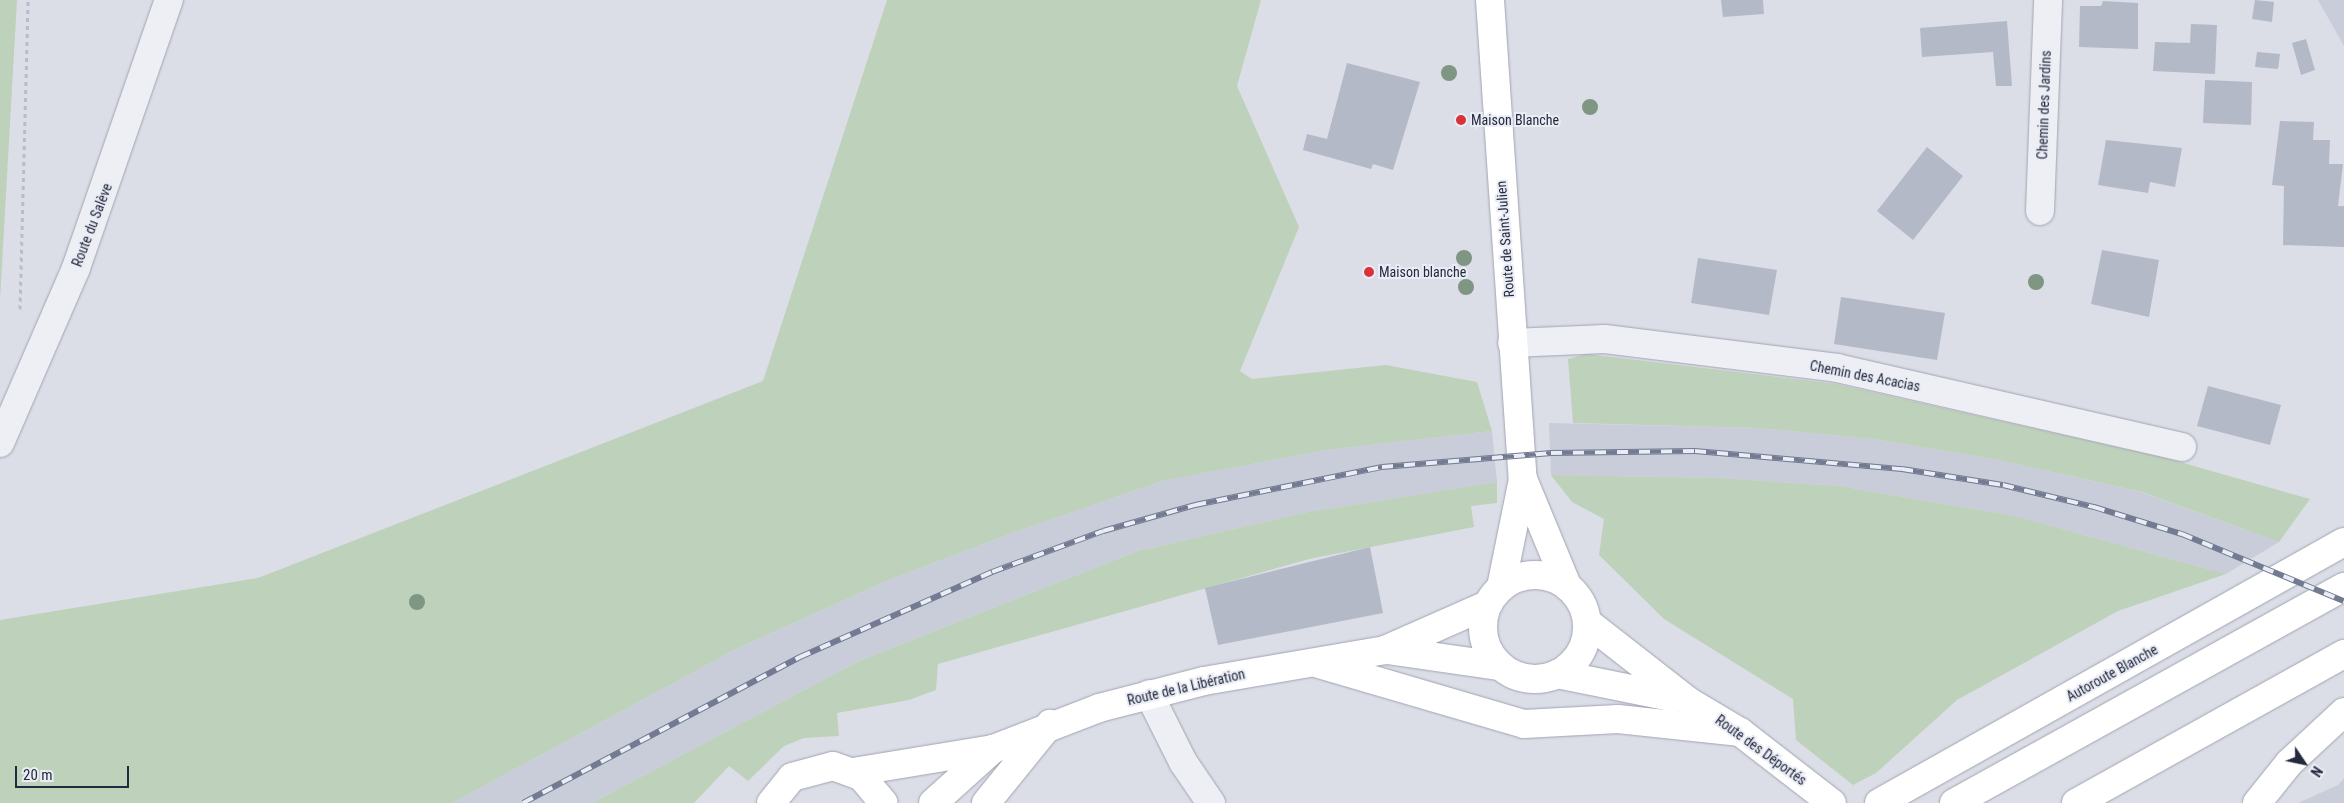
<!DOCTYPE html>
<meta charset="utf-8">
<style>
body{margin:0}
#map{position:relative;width:2344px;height:803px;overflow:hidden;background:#dbdee7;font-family:"Roboto Condensed",sans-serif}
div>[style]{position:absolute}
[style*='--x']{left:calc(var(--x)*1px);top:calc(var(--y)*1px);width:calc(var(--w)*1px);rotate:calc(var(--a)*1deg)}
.built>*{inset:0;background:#c8cdd9}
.green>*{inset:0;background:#bed1bb}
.building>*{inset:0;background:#b4b9c7}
.path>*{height:3px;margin-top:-1.5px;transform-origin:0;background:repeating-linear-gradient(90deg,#b9bcc5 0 4px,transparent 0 8px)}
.roads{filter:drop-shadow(0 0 1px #a0a4b1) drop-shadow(0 0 1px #a0a4b1)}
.minor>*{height:28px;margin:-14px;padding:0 14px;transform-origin:14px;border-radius:14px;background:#edeff5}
.major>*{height:28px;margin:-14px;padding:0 14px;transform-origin:14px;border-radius:14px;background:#fff}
.major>.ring{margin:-14px;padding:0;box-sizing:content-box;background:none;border:28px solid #fff;border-radius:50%}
.highway>*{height:28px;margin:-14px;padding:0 14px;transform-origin:14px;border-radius:14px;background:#fff}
.rail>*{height:5.5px;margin-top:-2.75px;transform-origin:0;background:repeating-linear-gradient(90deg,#eaedf5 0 11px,#737b92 0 22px);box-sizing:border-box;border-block:1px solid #737b92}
.trees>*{width:16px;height:16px;margin:-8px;border-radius:50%;background:#7f9682}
.dots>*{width:14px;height:14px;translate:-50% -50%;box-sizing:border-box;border:2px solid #eaedf5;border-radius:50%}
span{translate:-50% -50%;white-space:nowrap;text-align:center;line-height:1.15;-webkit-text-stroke:4px #eaedf5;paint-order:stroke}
.street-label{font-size:14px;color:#242a3e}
.poi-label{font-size:14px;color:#242a3e}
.left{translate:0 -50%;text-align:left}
.north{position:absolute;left:2279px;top:738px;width:50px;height:50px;-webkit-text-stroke:4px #eaedf5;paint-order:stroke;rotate:124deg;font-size:14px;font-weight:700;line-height:20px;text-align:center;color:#242a3e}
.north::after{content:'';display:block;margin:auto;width:18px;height:22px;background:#242a3e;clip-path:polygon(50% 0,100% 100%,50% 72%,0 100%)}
.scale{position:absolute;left:15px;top:766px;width:114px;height:22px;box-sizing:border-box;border:2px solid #242a3e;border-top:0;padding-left:6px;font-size:15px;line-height:18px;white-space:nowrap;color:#242a3e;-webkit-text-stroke:4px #eaedf5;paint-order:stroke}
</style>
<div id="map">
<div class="built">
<div style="clip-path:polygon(2318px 0,2344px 0,2344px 46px)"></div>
<div style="clip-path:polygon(1549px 423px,1759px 428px,1873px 439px,1998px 460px,2141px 492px,2279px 542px,2226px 574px,2015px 516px,1840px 486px,1719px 478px,1551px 475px)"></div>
<div style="clip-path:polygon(1492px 431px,1497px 482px,1308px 512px,1138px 551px,859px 661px,592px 803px,452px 803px,738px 648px,886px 581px,1012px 533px,1162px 481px,1326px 450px)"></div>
<div style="clip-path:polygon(2344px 778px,2344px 803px,2298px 803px,2338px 785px)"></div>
</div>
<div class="green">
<div style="clip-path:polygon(0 0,17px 0,0 300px)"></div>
<div style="clip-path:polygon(887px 0,1261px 0,1237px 86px,1299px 227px,1240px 371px,1252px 379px,1386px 365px,1477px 382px,1492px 431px,1326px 450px,1162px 481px,1012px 533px,886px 581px,738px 648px,452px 803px,0 803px,0 620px,258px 578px,763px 381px)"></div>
<div style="clip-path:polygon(1587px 354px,1836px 384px,2166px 458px,2310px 499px,2279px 542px,2142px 492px,1998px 460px,1873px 439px,1759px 428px,1573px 423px,1568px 359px)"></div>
<div style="clip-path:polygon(1551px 475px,1719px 478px,1840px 486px,2015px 516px,2226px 574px,2118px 611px,1957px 700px,1876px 773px,1853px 785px,1796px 740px,1793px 699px,1664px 619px,1599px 555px,1604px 519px,1572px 502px)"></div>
<div style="clip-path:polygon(1497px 482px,1497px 503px,1471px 506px,1474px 527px,1309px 559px,938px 664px,936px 690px,909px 700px,837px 713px,839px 736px,804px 738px,784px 746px,748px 781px,729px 766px,694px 803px,592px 803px,859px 661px,1138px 551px,1308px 512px)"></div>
</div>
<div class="building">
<div style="clip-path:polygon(1721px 0,1763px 0,1764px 14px,1723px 17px)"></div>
<div style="clip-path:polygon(2255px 0,2274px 2px,2272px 22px,2252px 19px)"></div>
<div style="clip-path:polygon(2103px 1px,2138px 3px,2138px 49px,2079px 47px,2080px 6px,2101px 6px)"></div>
<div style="clip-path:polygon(2007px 21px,2012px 86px,1996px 86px,1993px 52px,1922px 57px,1920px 28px)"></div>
<div style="clip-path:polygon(2191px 24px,2217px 25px,2215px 74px,2153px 71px,2155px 42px,2190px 43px)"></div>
<div style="clip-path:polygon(2306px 39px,2315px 70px,2301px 75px,2292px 43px)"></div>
<div style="clip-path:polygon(2257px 52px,2280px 54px,2278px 69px,2255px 67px)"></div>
<div style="clip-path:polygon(1347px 63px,1420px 82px,1393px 170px,1373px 164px,1371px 169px,1303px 150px,1307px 134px,1327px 139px)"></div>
<div style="clip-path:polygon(2205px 80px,2252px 82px,2251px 125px,2203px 123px)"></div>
<div style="clip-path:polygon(2280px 121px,2314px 122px,2313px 140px,2330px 140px,2329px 164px,2343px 164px,2338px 206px,2344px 206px,2344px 247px,2283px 245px,2284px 186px,2272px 185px)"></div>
<div style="clip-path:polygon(2106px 140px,2182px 148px,2175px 187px,2150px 182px,2148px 193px,2098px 185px)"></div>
<div style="clip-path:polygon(1927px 147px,1963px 176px,1913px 240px,1877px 211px)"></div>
<div style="clip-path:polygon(2102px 250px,2159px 260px,2149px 317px,2091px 304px)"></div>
<div style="clip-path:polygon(1698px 258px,1777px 270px,1769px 315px,1691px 303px)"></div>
<div style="clip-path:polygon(1841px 297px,1945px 313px,1937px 360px,1834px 344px)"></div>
<div style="clip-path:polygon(2208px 386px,2281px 405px,2270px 445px,2197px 426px)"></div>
<div style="clip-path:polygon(1370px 547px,1383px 613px,1218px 645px,1205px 588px)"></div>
</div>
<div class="path">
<div style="--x:20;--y:309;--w:309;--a:-88.5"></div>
</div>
<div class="roads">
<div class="minor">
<div style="--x:2040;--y:211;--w:211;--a:-87.8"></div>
<div style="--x:1512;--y:343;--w:93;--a:-2.5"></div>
<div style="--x:1605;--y:339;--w:234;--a:7.1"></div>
<div style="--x:1837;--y:368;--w:354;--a:12.9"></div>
<div style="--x:0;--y:443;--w:191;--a:-66.5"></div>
<div style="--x:76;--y:268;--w:284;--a:-70.9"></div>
<div style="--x:1149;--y:694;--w:76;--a:63.4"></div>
<div style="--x:1183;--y:762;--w:50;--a:55.7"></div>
</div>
<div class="major">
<div style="--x:1490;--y:0;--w:480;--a:86.1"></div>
<div style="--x:1523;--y:479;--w:110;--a:101.5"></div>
<div style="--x:1523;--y:479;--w:115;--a:67.5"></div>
<div class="ring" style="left:1483px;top:575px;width:76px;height:76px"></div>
<div style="--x:1587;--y:622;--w:128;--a:38"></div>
<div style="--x:1688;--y:701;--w:61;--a:30.8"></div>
<div style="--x:1740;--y:732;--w:116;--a:37.7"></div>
<div style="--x:1387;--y:650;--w:114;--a:8.1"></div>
<div style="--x:1319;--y:664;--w:214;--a:16.3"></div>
<div style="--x:1524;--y:724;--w:94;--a:-3"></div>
<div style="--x:1618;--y:719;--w:123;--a:6.1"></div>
<div style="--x:1557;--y:674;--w:121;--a:11.4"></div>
<div style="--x:853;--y:772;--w:142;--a:-9.3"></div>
<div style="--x:993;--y:749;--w:114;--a:-21.1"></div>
<div style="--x:1099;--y:708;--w:108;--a:-14.4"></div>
<div style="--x:1204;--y:681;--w:184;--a:-9.7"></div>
<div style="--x:1385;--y:650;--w:111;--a:-23.8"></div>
<div style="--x:771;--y:803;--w:33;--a:-51"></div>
<div style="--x:792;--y:777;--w:42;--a:-15"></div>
<div style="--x:833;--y:766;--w:30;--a:20"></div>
<div style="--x:861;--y:776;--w:35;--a:50"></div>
<div style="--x:933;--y:803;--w:81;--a:-42"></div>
</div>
<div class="highway">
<div style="--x:986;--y:803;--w:102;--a:-51"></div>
<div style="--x:1879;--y:803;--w:533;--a:-29.31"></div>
<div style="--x:1954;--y:803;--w:446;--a:-29"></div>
<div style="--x:2076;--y:803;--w:307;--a:-29.1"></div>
<div style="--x:2257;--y:803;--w:51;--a:-51.3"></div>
<div style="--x:2289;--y:763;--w:75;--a:-42.8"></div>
</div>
</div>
<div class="rail">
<div style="--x:523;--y:803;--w:313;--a:-27.8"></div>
<div style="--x:800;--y:657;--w:210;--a:-23.9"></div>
<div style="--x:992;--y:572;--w:118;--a:-20.3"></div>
<div style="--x:1103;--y:531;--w:96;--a:-15.8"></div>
<div style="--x:1195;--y:505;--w:191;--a:-11.5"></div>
<div style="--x:1382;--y:467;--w:170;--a:-4.7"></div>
<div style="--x:1551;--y:453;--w:144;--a:-0.8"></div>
<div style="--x:1695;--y:451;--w:208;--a:5"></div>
<div style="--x:1902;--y:469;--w:102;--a:9"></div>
<div style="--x:2003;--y:485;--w:94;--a:13.6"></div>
<div style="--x:2094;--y:507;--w:92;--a:17.1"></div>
<div style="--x:2182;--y:534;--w:175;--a:22.5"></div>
</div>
<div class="trees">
<div style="left:1449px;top:73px"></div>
<div style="left:1590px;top:107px"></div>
<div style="left:1464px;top:258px"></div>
<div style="left:2036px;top:282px"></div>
<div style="left:1466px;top:287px"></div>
<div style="left:417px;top:602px"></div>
</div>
<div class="dots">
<div style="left:1461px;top:120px;background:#da3239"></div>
<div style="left:1369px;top:272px;background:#da3239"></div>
</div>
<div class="street-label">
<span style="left:2044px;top:105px;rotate:-88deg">Chemin des Jardins</span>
<span style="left:92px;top:225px;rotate:-69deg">Route du Salève</span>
<span style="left:1505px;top:239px;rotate:-94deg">Route de Saint-Julien</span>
<span style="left:1865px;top:376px;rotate:11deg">Chemin des Acacias</span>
<span style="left:2112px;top:673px;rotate:-29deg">Autoroute Blanche</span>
<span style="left:1186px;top:687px;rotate:-13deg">Route de la Libération</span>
<span style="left:1761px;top:750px;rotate:36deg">Route des Déportés</span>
</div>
<div class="poi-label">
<span class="left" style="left:1471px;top:120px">Maison Blanche</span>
<span class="left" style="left:1379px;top:272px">Maison blanche</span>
</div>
<div class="north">N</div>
<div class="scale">20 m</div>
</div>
